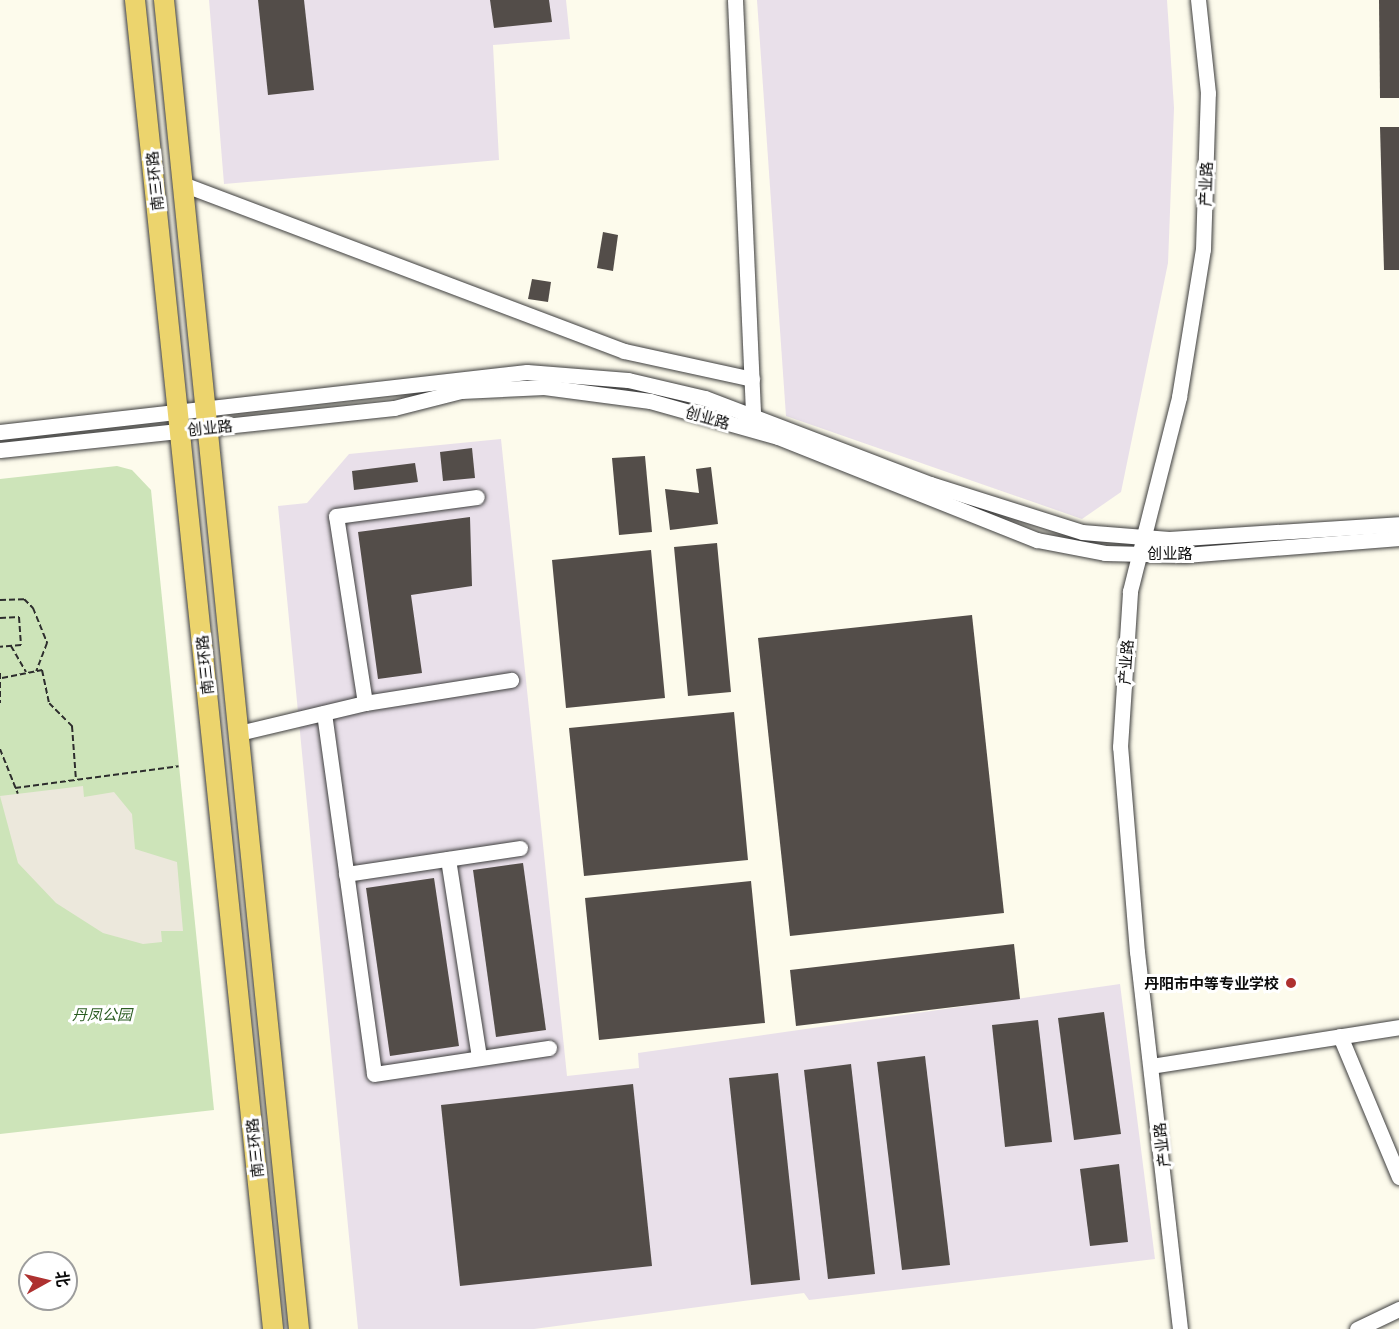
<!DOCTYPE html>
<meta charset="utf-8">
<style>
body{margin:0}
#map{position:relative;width:1399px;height:1329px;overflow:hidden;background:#fdfbec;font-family:Literata,"Noto Sans SC",serif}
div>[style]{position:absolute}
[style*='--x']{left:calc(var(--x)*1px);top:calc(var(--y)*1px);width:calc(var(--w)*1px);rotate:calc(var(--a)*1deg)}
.industrial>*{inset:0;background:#e9e0ea}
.green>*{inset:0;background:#cde4b9}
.plaza>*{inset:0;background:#ece8dc}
.building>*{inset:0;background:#534d49}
.path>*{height:2px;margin-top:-1px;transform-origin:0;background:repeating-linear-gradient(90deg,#2d2d2d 0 6px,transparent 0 9px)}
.roads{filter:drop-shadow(0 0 2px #3e3e3e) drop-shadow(0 0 2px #3e3e3e)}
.minor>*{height:15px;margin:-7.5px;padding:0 7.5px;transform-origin:7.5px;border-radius:7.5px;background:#fff}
.major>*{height:20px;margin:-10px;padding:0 10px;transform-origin:10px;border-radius:10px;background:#ecd46d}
.dots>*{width:16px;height:16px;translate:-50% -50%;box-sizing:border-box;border:3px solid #fff;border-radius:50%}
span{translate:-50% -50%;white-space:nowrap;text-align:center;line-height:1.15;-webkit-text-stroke:6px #fff;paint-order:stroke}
.street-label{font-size:15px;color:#0b0b0b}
.poi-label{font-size:15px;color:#0b0b0b;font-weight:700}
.right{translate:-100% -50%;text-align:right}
.park-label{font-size:15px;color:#2b5d22;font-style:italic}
.north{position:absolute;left:18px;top:1251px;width:60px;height:60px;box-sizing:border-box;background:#fff;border:2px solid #9d9d9d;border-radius:50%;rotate:82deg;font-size:16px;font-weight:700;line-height:24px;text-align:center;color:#0b0b0b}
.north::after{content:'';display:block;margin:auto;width:21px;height:27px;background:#ae3130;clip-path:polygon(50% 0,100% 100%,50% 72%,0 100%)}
</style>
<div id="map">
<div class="industrial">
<div style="clip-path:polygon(209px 0,566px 0,570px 39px,493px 45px,499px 160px,224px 184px)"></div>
<div style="clip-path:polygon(757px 0,1167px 0,1174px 108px,1168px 263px,1121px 492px,1082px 519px,786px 416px)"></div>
<div style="clip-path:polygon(501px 439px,567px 1076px,639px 1068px,638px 1053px,1120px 984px,1155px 1259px,809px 1300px,804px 1293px,534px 1329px,358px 1329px,278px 506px,307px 503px,349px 454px)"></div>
</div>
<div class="green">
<div style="clip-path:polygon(117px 466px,132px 470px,151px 490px,214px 1110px,0 1134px,0 479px)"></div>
</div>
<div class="plaza">
<div style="clip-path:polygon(83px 786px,84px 797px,114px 792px,132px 814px,135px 849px,177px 862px,183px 931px,161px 931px,162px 942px,143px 944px,103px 933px,56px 903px,18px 863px,0 796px)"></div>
</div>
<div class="building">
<div style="clip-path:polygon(258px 0,304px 0,314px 90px,268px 95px)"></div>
<div style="clip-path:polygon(490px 0,549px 0,552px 22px,494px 28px)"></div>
<div style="clip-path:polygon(1379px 0,1399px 0,1399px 98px,1380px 98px)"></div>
<div style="clip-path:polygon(1380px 127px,1399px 127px,1399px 270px,1384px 270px)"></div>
<div style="clip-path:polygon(603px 232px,618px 235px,613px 271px,597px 268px)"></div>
<div style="clip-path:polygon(532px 279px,551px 282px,548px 302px,528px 299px)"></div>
<div style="clip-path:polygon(472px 448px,475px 478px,443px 481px,440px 452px)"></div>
<div style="clip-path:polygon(645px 456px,652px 532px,619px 535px,612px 458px)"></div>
<div style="clip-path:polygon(415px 463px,418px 482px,354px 490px,352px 471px)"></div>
<div style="clip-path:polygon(711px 467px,718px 524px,670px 530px,665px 489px,699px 493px,696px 469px)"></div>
<div style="clip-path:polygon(470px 517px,472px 586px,411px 595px,422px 673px,378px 679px,358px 532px)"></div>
<div style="clip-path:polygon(717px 543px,731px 692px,688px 696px,674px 547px)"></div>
<div style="clip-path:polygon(651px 550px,665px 698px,566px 708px,552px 560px)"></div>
<div style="clip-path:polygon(972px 615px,1004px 913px,790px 936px,758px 638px)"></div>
<div style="clip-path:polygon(734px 712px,748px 860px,584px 876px,569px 728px)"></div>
<div style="clip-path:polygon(523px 863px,546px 1030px,496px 1037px,473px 870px)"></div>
<div style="clip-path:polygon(434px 878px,459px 1046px,390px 1056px,366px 888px)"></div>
<div style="clip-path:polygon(751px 881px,765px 1023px,599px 1040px,585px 898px)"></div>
<div style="clip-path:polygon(1014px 944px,1020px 999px,796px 1026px,790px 970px)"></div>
<div style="clip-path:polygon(1104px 1012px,1121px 1134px,1074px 1140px,1058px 1018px)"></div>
<div style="clip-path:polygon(1038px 1020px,1052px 1142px,1005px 1147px,992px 1025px)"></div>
<div style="clip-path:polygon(925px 1056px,950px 1265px,902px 1270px,877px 1062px)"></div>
<div style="clip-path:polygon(851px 1064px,875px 1274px,828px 1279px,804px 1070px)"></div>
<div style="clip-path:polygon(778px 1073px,800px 1280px,751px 1285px,729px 1078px)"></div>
<div style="clip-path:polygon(633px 1084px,652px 1266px,460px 1286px,441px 1105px)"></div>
<div style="clip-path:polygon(1119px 1164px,1128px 1242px,1090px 1246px,1080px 1169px)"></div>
</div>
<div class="path">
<div style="--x:0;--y:600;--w:24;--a:-2"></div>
<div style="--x:24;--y:599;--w:13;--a:45"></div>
<div style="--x:33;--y:608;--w:38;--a:68"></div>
<div style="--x:47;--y:643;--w:30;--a:111"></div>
<div style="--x:0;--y:618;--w:19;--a:-3"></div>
<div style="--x:19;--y:617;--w:28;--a:86"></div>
<div style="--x:21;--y:645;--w:21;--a:175"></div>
<div style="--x:11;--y:646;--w:30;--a:60"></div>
<div style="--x:0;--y:673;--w:30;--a:90"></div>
<div style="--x:2;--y:678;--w:41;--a:-11.3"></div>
<div style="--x:42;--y:670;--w:34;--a:78"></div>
<div style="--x:49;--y:703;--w:33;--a:45"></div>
<div style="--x:72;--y:726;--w:54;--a:85.8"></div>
<div style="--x:0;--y:749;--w:48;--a:68.2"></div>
<div style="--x:15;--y:788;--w:165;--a:-7.6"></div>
</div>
<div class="roads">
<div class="minor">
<div style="--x:735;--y:0;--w:415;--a:87.5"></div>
<div style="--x:185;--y:185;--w:469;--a:20.7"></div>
<div style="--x:624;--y:351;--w:131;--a:12.3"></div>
<div style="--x:0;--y:432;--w:530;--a:-6.5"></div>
<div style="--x:527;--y:372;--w:101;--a:4.5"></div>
<div style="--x:628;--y:380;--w:79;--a:13.2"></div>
<div style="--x:705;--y:398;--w:241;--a:20.9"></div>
<div style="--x:930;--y:484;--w:159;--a:17.5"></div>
<div style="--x:1082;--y:532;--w:87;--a:4.6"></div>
<div style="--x:1169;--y:539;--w:230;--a:-3.7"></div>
<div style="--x:0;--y:450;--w:396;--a:-6.1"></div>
<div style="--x:394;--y:408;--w:69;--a:-14.2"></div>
<div style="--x:461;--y:391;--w:83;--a:-2.8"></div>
<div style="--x:544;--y:387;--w:107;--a:7.5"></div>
<div style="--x:650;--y:401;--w:133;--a:15.7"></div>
<div style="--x:778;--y:437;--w:279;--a:21.7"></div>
<div style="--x:1037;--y:540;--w:69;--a:10.8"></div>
<div style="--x:1105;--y:553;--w:80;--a:1.4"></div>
<div style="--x:1185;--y:555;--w:215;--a:-4.5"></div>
<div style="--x:365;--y:703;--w:189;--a:-98.8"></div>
<div style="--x:336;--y:516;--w:142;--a:-7.7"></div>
<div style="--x:324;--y:713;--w:364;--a:82.1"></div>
<div style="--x:374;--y:1074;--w:177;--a:-8.5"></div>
<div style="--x:239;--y:733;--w:130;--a:-13.4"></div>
<div style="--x:365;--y:703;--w:148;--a:-9"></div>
<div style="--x:448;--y:859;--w:201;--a:81.1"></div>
<div style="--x:346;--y:874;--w:176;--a:-8.5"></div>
<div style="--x:1340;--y:1036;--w:153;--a:67.3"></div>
<div style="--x:1151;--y:1066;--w:251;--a:-8.9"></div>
<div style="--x:1180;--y:1329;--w:379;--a:-96.5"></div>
<div style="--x:1137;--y:952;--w:206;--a:-94.7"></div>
<div style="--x:1120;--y:747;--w:156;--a:-86.3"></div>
<div style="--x:1130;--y:591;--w:200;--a:-75.8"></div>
<div style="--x:1179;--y:397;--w:150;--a:-80.8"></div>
<div style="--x:1203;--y:249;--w:156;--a:-88.2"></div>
<div style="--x:1208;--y:93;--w:94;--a:-96.1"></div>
<div style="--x:1357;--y:1329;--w:47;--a:-25.5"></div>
</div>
<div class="major">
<div style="--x:135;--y:0;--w:1336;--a:84.07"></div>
<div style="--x:164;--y:0;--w:1336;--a:84.2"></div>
</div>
</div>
<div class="dots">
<div style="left:1291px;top:983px;background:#ae3130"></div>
</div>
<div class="street-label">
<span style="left:154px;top:181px;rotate:-96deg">南三环路</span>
<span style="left:1205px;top:184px;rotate:-88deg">产业路</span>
<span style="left:708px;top:417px;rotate:16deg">创业路</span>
<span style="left:210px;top:427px;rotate:-6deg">创业路</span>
<span style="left:1170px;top:553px">创业路</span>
<span style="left:1125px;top:662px;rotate:-86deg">产业路</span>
<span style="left:204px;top:665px;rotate:-96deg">南三环路</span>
<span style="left:1161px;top:1145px;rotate:-97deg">产业路</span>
<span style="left:254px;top:1148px;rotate:-96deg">南三环路</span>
</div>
<div class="poi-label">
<span class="right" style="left:1279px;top:983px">丹阳市中等专业学校</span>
</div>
<div class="park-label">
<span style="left:102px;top:1014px">丹凤公园</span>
</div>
<div class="north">北</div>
</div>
